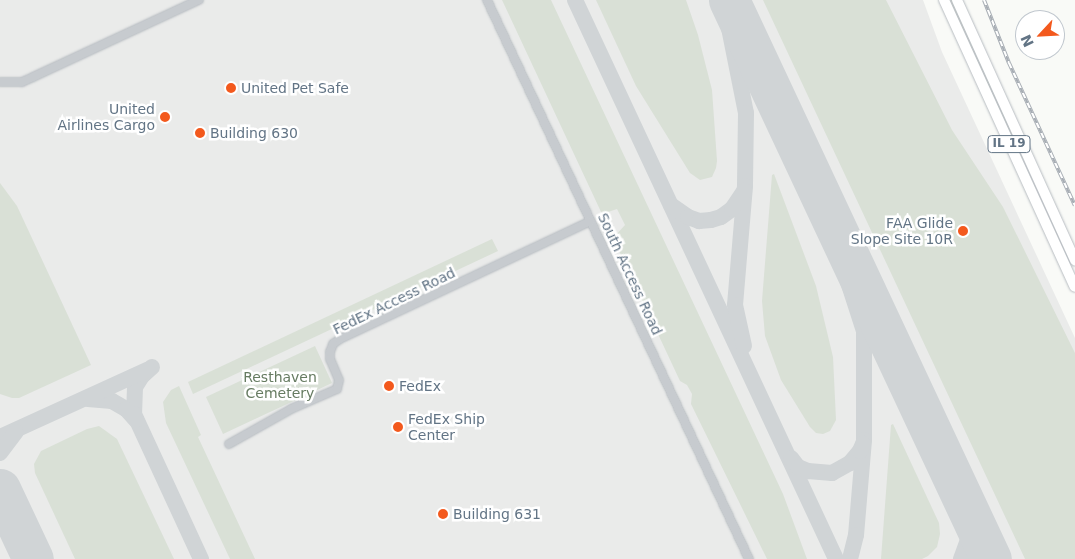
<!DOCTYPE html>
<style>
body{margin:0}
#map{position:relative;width:1075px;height:559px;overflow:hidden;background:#f9faf7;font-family:"DejaVu Sans",sans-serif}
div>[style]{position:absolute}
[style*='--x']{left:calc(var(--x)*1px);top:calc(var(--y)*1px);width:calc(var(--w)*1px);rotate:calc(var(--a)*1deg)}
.built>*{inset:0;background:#eaebea}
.green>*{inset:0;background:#d9e0d6}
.taxiway>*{height:16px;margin:-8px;padding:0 8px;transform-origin:8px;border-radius:8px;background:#d0d4d6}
.runway>*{height:41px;margin:-20.5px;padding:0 20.5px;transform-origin:20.5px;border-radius:20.5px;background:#d0d4d6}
.roads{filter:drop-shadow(0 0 1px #b7bcc1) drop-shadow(0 0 1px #b7bcc1)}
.minor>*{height:8px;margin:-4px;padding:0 4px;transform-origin:4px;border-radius:4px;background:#c7cbcf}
.major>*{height:10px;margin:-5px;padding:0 5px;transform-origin:5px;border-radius:5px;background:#fff}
.rail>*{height:4px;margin-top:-2px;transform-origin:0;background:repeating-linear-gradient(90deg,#fff 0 5.5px,#a7adb4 0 11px);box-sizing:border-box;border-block:1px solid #a7adb4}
.dots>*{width:14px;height:14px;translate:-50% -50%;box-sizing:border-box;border:2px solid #fff;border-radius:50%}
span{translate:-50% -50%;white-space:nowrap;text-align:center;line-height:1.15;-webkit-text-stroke:5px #fff;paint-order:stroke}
.shield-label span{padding:1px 4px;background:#fff;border:1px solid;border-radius:4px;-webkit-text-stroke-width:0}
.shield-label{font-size:12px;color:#627485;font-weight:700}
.poi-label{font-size:14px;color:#627485}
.left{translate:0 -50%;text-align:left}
.right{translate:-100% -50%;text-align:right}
.street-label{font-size:14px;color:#627485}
.park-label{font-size:14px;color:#667b61}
.north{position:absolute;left:1015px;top:10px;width:50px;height:50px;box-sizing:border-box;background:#fff;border:1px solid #c0c7ce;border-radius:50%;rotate:245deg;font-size:14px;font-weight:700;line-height:20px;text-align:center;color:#627485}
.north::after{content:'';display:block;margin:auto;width:18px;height:22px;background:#f3591d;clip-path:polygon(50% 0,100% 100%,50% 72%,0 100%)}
</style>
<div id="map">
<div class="built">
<div style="clip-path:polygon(0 0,923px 0,942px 52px,1075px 338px,1075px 559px,0 559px)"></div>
</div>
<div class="green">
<div style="clip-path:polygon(502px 0,551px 0,783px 494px,807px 559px,767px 559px,691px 404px,692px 394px,687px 385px,680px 381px,613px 238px,625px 225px,617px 209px,602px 214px)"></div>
<div style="clip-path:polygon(596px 0,686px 0,698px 35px,712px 90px,717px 161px,716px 168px,712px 177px,700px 180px,690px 173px,636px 86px)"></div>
<div style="clip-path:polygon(763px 0,886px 0,952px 130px,1003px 207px,1075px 353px,1075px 559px,1025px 559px)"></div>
<div style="clip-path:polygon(949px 0,953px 0,1017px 141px,1013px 143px)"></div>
<div style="clip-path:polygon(774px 174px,816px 286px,833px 357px,836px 420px,830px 431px,823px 434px,816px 433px,810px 427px,781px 380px,765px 336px,762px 301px,772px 175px)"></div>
<div style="clip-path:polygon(0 183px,17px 206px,91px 365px,19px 398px,12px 398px,0 394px)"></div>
<div style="clip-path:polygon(492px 239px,498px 251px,193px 394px,188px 382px)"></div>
<div style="clip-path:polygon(315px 346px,332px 383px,223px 434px,206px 397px)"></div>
<div style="clip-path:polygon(179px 386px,201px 435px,198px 437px,255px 559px,230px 559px,166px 423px,163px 402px,171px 390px)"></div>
<div style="clip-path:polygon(893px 424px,939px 523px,940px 534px,937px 547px,928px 556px,922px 559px,881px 559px,891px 425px)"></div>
<div style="clip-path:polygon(99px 426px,117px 439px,174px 559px,75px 559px,35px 473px,34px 464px,41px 451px,87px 429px)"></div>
</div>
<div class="taxiway">
<div style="--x:575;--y:0;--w:617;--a:64.97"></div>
<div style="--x:720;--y:0;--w:24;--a:71"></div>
<div style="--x:728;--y:23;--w:92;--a:78.7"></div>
<div style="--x:746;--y:113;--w:73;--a:90.8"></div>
<div style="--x:745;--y:186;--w:119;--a:94.8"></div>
<div style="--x:735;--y:305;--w:42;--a:77.6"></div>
<div style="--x:803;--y:158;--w:76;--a:68.5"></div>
<div style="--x:831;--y:229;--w:107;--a:72.1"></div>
<div style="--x:864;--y:331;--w:109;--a:90"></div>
<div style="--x:864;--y:440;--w:95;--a:94.8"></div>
<div style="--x:856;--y:535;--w:25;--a:104"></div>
<div style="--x:671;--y:205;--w:21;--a:35"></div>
<div style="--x:688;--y:217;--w:12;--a:20"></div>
<div style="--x:699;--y:221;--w:12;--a:-5"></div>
<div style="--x:711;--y:220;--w:10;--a:-17"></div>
<div style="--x:721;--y:217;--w:14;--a:-36"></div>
<div style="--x:732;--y:209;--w:22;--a:-56"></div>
<div style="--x:152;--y:367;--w:13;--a:138"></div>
<div style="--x:142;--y:376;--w:13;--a:122"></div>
<div style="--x:135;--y:387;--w:27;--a:92"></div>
<div style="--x:134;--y:414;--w:160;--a:65.2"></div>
<div style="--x:88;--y:399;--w:24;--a:5"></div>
<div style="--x:112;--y:401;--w:16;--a:30"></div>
<div style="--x:126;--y:409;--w:15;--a:48"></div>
<div style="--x:0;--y:437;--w:162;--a:-24.5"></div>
<div style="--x:0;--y:453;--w:26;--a:-53"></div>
<div style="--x:791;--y:458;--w:11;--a:52"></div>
<div style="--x:798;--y:467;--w:11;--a:22"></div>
<div style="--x:808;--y:471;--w:24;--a:5"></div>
<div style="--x:832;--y:473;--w:21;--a:-29"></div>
<div style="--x:850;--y:463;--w:16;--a:-50"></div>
<div style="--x:860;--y:451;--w:8;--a:-67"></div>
<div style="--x:961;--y:559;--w:23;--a:-70"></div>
<div style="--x:969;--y:537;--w:27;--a:-92"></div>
</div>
<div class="runway">
<div style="--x:729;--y:0;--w:617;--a:64.89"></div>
<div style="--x:0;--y:489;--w:77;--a:64.8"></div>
</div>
<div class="roads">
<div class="minor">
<div style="--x:487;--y:0;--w:617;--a:64.89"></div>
<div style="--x:0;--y:82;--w:22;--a:0"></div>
<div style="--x:22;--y:82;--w:12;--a:-24"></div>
<div style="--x:33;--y:77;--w:183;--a:-24.9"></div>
<div style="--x:229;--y:444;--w:71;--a:-29.4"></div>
<div style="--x:291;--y:409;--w:50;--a:-23.5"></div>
<div style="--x:337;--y:389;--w:9;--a:-77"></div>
<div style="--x:339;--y:380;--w:23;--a:-113"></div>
<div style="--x:330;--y:359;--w:7;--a:-90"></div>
<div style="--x:330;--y:352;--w:9;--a:-69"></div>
<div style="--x:333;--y:344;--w:9;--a:-36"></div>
<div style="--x:340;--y:339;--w:277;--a:-25.2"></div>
</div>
<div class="major">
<div style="--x:944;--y:0;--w:315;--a:65.5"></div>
<div style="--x:957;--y:0;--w:286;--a:65.6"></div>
</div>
</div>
<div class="rail">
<div style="--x:984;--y:0;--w:68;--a:68.4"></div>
<div style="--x:1009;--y:63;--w:157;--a:65.2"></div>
</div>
<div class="dots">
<div style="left:231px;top:88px;background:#f3591d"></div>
<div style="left:165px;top:117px;background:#f3591d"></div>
<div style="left:200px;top:133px;background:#f3591d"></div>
<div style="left:963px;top:231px;background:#f3591d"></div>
<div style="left:389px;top:386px;background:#f3591d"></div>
<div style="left:398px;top:427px;background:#f3591d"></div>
<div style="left:443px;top:514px;background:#f3591d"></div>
</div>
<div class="shield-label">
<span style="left:1009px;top:144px">IL 19</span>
</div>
<div class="poi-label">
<span class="left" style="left:241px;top:88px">United Pet Safe</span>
<span class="right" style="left:155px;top:117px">United<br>Airlines Cargo</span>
<span class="left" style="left:210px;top:133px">Building 630</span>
<span class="right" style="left:953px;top:231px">FAA Glide<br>Slope Site 10R</span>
<span class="left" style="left:399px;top:386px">FedEx</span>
<span class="left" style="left:408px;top:427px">FedEx Ship<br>Center</span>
<span class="left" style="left:453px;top:514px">Building 631</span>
</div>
<div class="street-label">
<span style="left:630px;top:274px;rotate:65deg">South Access Road</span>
<span style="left:394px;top:301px;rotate:-26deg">FedEx Access Road</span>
</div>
<div class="park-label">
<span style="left:280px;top:385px">Resthaven<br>Cemetery</span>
</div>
<div class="north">N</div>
</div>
